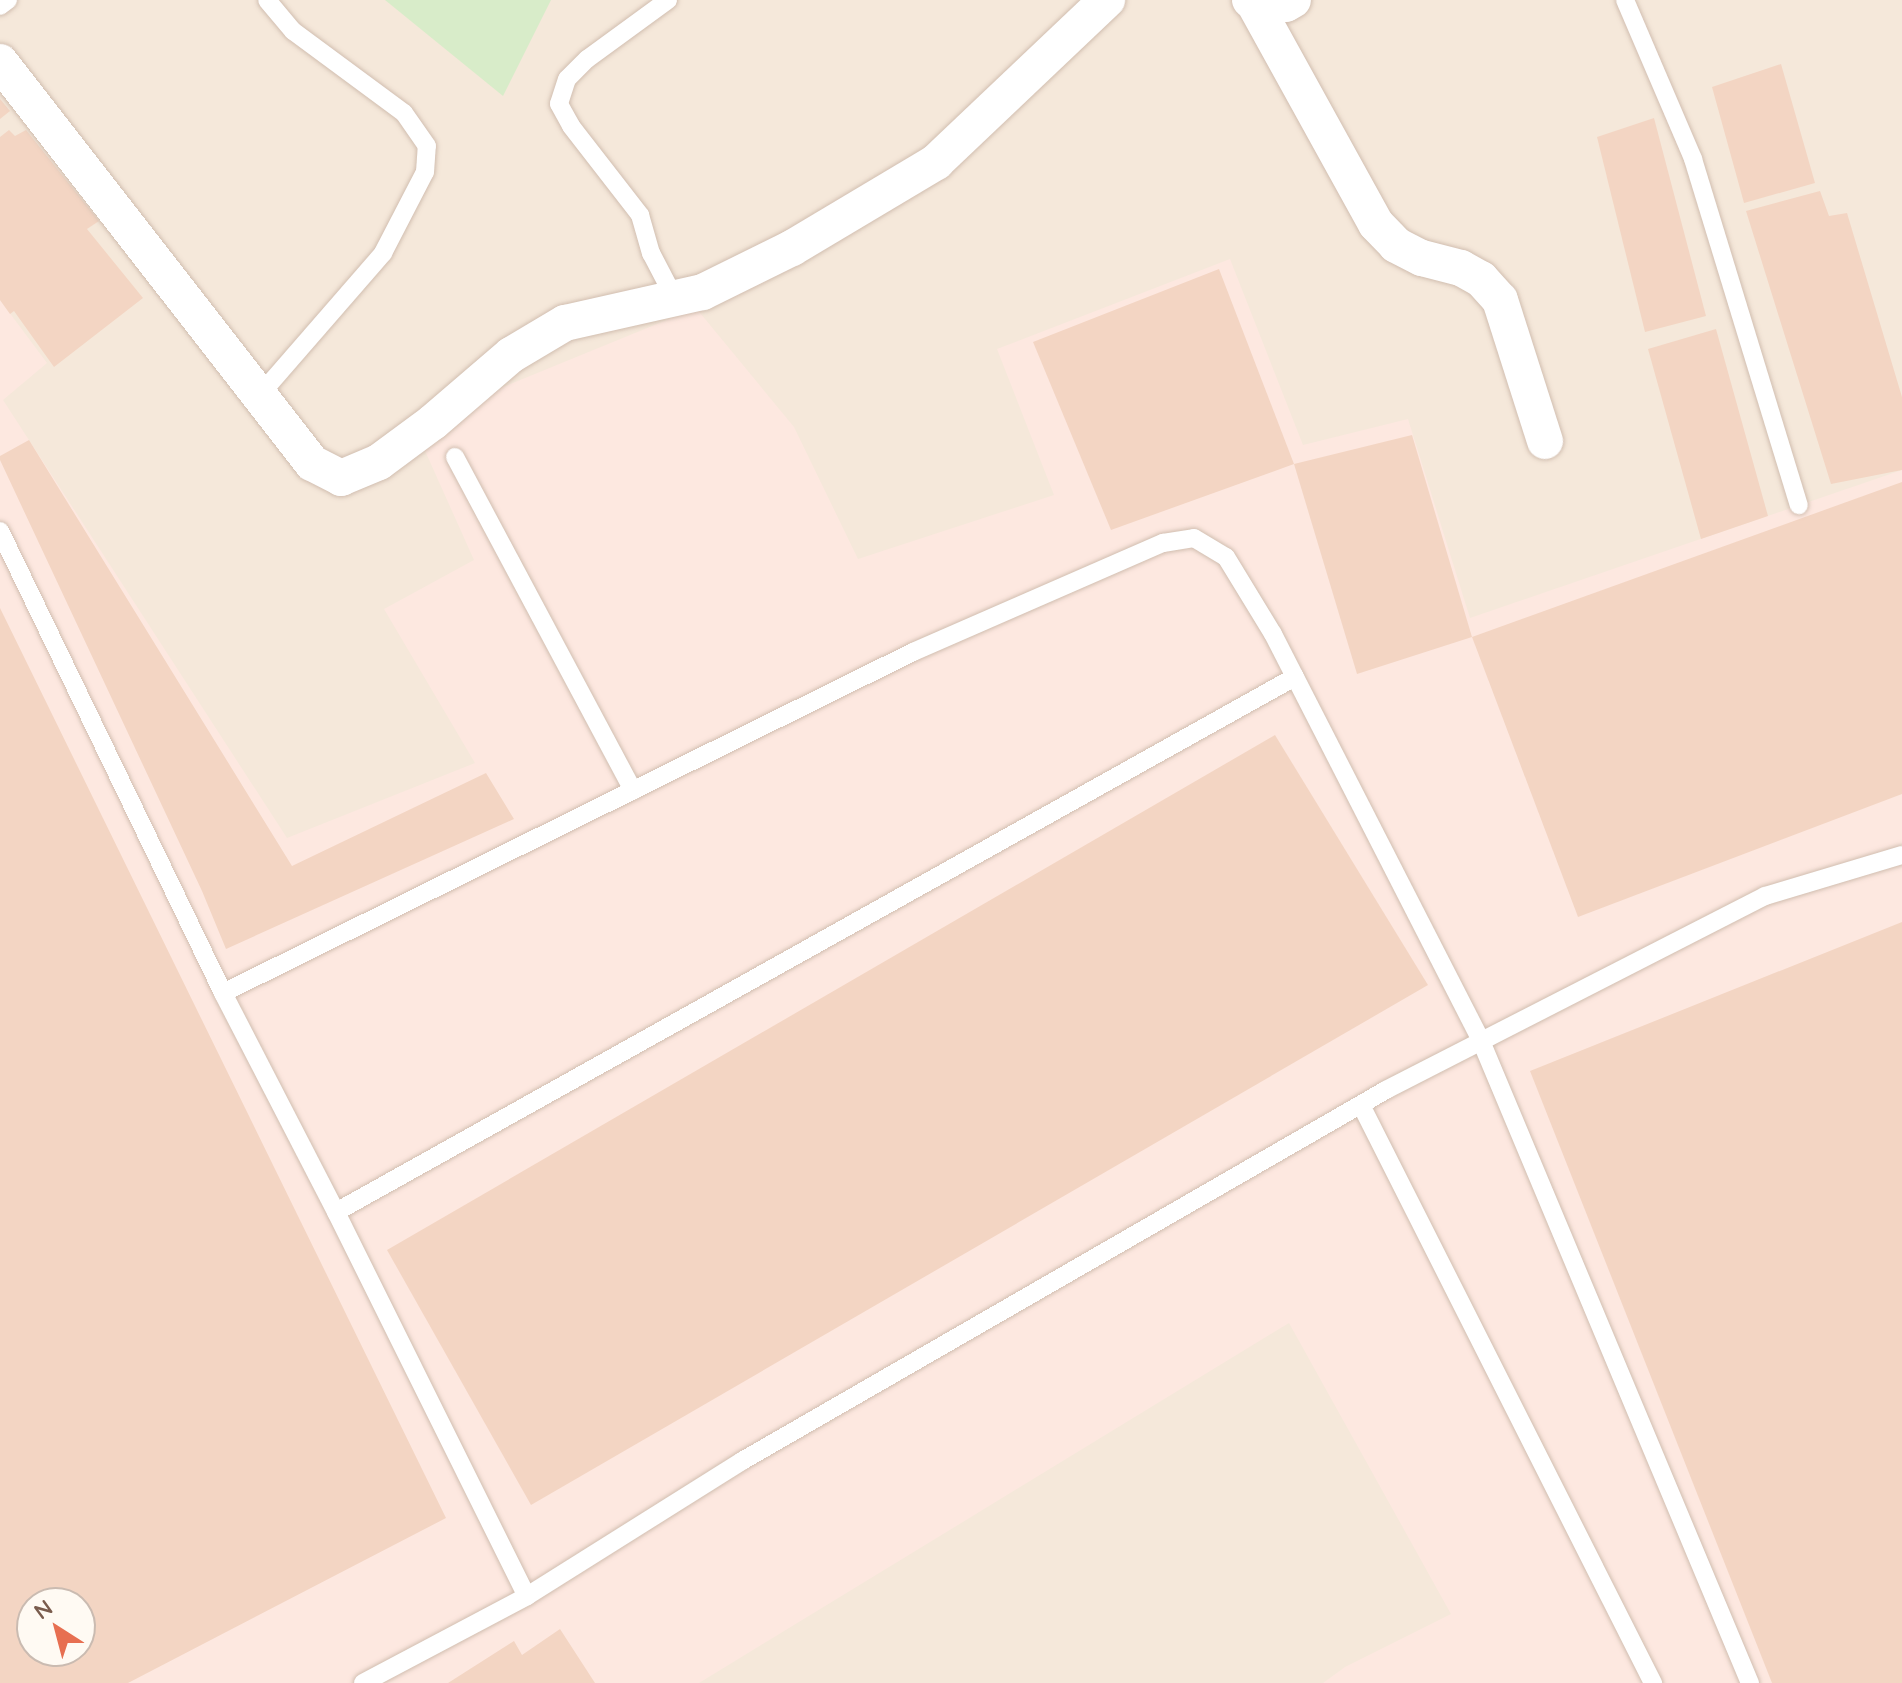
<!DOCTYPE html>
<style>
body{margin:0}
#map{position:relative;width:1902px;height:1683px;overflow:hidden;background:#fdf6ec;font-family:Quicksand,sans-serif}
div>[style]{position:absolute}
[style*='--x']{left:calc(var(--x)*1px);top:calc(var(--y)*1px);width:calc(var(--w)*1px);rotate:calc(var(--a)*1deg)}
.residential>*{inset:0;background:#f5e8da}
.commercial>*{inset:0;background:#fde8e0}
.green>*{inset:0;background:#d8ecc9}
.building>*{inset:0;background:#f3d5c3}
.roads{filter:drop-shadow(0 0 2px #d1beb0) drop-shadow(0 0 2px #d1beb0)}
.lane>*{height:18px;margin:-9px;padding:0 9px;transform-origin:9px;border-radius:9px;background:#fff}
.street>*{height:36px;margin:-18px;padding:0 18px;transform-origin:18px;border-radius:18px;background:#fff}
span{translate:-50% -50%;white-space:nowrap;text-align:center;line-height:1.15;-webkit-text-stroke:6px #fffaf3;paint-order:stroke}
.north{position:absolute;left:16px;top:1587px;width:80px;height:80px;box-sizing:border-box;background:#fffaf3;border:2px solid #cabbb1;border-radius:50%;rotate:324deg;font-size:22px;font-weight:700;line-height:32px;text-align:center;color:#7a5c4d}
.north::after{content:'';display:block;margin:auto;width:28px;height:36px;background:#e76f51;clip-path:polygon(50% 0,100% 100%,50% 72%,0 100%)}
</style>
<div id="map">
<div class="residential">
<div style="clip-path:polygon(evenodd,0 0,1902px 0,1902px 1683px,0 1683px,0 0,32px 1603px,80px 1603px,80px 1651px,32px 1651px,32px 1603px)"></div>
</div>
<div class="commercial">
<div style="clip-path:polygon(evenodd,1230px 259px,1303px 445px,1408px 419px,1470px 618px,1902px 470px,1902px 1683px,1323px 1683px,1345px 1667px,1451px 1614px,1289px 1323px,699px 1683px,0 1683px,0 300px,47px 363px,3px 400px,287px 838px,475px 763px,384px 609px,474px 560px,413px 424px,696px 308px,794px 427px,858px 559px,1054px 495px,997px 349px,1230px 259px,32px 1603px,80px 1603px,80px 1651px,32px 1651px,32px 1603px)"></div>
</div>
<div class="green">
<div style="clip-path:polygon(385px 0,551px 0,503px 96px)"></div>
</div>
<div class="building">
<div style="clip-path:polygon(1781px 64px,1815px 183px,1744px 203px,1712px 87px)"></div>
<div style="clip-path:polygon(0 99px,10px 111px,0 119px)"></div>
<div style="clip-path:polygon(1654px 118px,1706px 316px,1645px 332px,1597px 137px)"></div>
<div style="clip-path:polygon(9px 130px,15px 136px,26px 130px,99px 221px,87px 229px,143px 298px,54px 367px,14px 311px,10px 314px,0 300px,0 137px)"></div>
<div style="clip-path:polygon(1820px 191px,1829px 216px,1847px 213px,1902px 397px,1902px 470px,1831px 484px,1746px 211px)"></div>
<div style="clip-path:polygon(1219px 269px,1294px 464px,1111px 530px,1033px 342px)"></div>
<div style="clip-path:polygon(1716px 329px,1768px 516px,1701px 539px,1648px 349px)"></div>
<div style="clip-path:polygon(1412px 435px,1472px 637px,1357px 674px,1294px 464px)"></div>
<div style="clip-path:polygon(29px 440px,292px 866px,486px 773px,514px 819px,226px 949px,202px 891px,0 460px,0 456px)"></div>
<div style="clip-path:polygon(1902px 482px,1902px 794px,1578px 917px,1472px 637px)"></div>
<div style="clip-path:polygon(evenodd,0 608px,446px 1518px,128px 1683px,0 1683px,0 608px,32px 1603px,80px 1603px,80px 1651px,32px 1651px,32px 1603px)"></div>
<div style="clip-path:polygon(1275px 735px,1428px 985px,531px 1505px,387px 1250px)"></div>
<div style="clip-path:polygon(1902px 922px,1902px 1683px,1772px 1683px,1530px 1071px)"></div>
<div style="clip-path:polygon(560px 1629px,595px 1683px,448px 1683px,514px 1641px,522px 1655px)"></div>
</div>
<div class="roads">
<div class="lane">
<div style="--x:668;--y:0;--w:100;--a:143.9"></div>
<div style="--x:587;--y:59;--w:28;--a:135"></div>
<div style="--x:567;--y:79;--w:26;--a:108"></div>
<div style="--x:559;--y:104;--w:25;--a:61"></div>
<div style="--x:571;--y:126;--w:113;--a:52.2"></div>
<div style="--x:640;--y:215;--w:40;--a:74"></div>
<div style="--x:651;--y:253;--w:50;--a:62.4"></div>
<div style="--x:1625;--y:0;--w:173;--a:66.8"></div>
<div style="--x:1693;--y:159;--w:362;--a:73"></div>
<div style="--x:0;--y:6;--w:10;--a:-37"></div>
<div style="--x:258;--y:397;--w:191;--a:-49"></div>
<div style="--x:383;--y:253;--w:91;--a:-62.6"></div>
<div style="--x:425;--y:172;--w:26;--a:-86"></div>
<div style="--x:427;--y:146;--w:40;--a:-124.9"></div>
<div style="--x:404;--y:113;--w:138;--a:-143.5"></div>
<div style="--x:293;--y:31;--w:40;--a:-130"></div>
<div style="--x:455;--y:457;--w:378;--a:61.9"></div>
<div style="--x:0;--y:531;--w:513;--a:64.23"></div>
<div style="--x:223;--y:993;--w:246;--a:62.7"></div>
<div style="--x:336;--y:1212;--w:429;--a:63.6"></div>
<div style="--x:223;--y:993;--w:770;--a:-26.3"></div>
<div style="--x:913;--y:652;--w:273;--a:-23.6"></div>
<div style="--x:1163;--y:543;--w:31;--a:-9"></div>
<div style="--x:1194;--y:538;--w:37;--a:31"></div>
<div style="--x:1226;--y:557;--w:90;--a:58.6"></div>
<div style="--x:1273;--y:634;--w:457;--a:62.9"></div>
<div style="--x:1481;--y:1041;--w:696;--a:67.27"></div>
<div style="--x:1361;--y:1105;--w:648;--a:63.2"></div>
<div style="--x:336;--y:1212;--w:1098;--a:-29.16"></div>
<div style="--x:363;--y:1683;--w:186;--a:-27.9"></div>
<div style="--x:527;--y:1596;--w:254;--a:-32.1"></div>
<div style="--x:742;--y:1461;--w:743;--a:-29.95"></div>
<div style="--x:1386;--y:1090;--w:426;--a:-27.1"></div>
<div style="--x:1765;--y:896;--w:143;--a:-16.7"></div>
</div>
<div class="street">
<div style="--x:1250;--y:0;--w:36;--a:6"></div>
<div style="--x:1286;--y:4;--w:8;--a:-30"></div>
<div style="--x:1254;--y:3;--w:252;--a:61.1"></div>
<div style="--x:1376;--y:224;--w:29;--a:46"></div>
<div style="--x:1396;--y:245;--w:29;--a:27"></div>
<div style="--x:1422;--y:258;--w:40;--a:14.4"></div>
<div style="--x:1461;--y:268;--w:23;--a:29"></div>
<div style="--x:1481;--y:279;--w:28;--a:48"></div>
<div style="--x:1500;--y:300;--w:148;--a:72.3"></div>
<div style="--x:0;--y:62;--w:508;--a:52.12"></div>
<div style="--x:312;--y:463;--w:33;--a:27"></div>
<div style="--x:341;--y:478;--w:41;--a:-22.8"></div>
<div style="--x:379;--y:462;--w:67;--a:-36.5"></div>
<div style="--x:433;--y:422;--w:103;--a:-40.7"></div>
<div style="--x:511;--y:355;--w:63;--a:-30.7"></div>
<div style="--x:565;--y:323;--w:141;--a:-12.7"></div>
<div style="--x:703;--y:292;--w:99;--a:-26.3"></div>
<div style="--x:792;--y:248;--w:168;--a:-30.8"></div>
<div style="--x:936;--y:162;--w:236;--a:-43.5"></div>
</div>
</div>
<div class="north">N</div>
</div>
